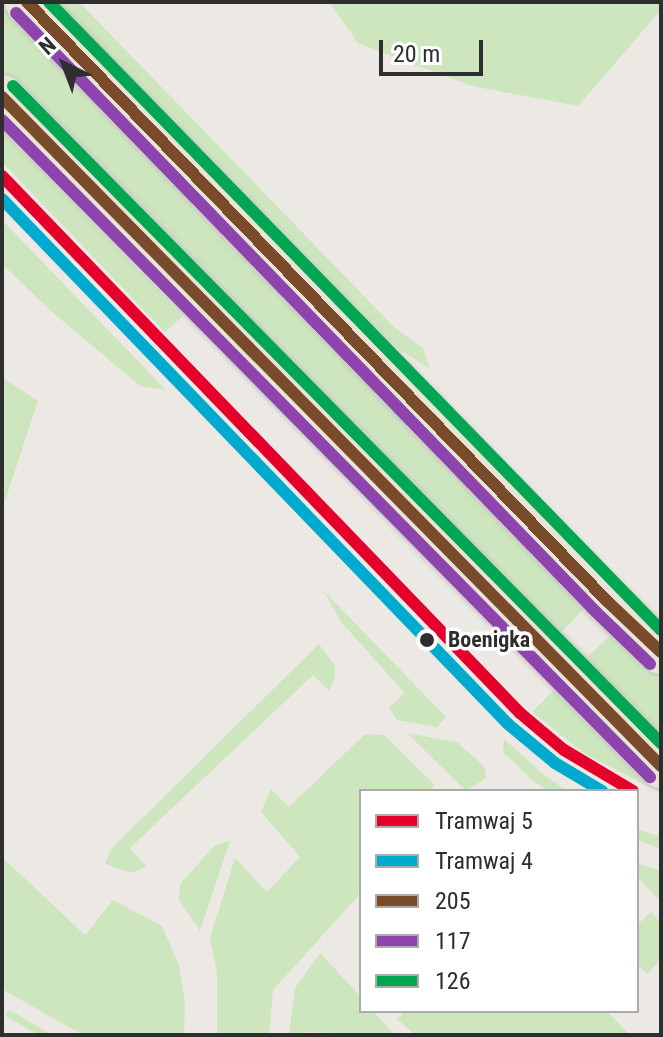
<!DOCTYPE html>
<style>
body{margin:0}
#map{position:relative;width:663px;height:1037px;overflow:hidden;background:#ece8e4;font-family:"Roboto Condensed",sans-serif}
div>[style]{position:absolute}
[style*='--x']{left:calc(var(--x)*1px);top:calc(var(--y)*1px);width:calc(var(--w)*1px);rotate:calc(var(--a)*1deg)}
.green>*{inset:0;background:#cee6be}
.roads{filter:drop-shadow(0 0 2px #c6c5c4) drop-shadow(0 0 2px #c6c5c4)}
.major>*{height:44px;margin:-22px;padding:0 22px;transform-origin:22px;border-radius:22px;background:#e8e4d6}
.bus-1>*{height:12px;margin:-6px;padding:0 6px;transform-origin:6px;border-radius:6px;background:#7a4b2a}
.bus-2>*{height:12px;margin:-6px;padding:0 6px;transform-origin:6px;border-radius:6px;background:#8e44ad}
.bus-3>*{height:12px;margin:-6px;padding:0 6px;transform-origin:6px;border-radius:6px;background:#00a651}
.tram-1>*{height:12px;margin:-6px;padding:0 6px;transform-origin:6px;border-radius:6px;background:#e4002b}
.tram-2>*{height:12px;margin:-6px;padding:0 6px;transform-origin:6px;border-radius:6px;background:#00a9ce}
.dots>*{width:22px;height:22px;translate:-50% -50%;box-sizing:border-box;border:4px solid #fff;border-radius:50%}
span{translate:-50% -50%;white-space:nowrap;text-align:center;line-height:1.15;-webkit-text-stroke:7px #fff;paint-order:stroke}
.stop-label{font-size:22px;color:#2e2e2e;font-weight:700}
.left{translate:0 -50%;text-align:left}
.frame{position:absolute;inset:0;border:4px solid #2e2e2e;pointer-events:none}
.legend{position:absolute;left:359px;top:789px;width:280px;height:224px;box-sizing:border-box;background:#fff;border:2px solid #ababab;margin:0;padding:10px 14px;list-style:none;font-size:24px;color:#2e2e2e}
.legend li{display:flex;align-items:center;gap:16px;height:40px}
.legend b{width:40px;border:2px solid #ababab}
.north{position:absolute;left:24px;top:24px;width:80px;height:80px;-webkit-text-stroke:6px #fff;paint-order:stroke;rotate:318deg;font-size:22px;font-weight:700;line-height:32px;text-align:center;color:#2e2e2e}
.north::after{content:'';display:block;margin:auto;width:28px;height:36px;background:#2e2e2e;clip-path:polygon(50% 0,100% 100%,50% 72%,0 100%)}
.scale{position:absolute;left:379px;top:40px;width:104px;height:36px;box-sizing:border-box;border:4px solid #2e2e2e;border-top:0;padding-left:10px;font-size:24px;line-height:28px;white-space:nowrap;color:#2e2e2e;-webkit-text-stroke:6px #fff;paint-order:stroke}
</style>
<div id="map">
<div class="green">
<div style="clip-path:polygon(54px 2px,79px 2px,395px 328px,423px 348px,430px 369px,382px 338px)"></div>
<div style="clip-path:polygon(329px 2px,661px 2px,661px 10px,578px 106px,472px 86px,358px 43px)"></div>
<div style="clip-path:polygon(2px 6px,586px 607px,556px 637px,2px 70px)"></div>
<div style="clip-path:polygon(2px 130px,183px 316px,165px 332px,2px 162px)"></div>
<div style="clip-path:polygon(2px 220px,166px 390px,140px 386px,51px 311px,2px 264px)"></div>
<div style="clip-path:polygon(2px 377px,38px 401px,2px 510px)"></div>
<div style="clip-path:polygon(323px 590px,446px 717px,437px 727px,397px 720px,389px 708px,405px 693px,341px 622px)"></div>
<div style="clip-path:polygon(613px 633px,661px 678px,661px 743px,581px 663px)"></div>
<div style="clip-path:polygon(319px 644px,335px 666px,335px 678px,329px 691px,313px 675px,130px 848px,146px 866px,132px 873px,105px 864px,111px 849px)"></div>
<div style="clip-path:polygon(556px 688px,661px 790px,661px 793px,585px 754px,532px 712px)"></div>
<div style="clip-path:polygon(407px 733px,457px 742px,484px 766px,486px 778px,466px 791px)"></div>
<div style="clip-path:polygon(365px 734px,384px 735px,435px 785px,428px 791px,361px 791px,361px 893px,273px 990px,269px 1035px,217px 1035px,217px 973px,210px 938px,235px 858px,267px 892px,300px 857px,261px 812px,271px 789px,289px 807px)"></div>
<div style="clip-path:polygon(504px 739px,543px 774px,567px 791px,548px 791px,531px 779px,503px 752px)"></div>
<div style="clip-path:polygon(637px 829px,661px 837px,661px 849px,637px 840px)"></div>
<div style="clip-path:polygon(230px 841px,200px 931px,179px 900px,180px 884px,215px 845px)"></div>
<div style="clip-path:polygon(3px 858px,85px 935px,113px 900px,162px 926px,179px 965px,185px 1004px,184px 1035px,83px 1035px,2px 989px)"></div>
<div style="clip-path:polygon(637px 863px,661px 871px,661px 902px,637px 877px)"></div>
<div style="clip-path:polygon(651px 912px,661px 923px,661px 960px,647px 974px,637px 964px,637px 925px)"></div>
<div style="clip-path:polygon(320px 953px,361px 997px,361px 1011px,373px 1011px,395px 1035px,303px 1032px,302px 1035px,289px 1035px,295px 988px)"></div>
<div style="clip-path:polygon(9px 1010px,53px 1035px,39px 1035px,5px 1016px)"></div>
<div style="clip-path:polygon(405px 1011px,607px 1011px,630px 1035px,415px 1035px,397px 1019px)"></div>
</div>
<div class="roads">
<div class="major">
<div style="--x:27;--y:2;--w:834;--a:45.92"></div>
<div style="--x:607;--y:601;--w:74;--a:43.4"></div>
<div style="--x:2;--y:97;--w:939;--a:45.43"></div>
</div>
</div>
<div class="bus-1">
<div style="--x:27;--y:2;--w:834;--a:45.92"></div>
<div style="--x:607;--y:601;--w:74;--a:43.4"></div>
<div style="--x:2;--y:97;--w:939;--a:45.43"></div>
</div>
<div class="bus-2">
<div style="--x:16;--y:13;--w:834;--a:45.92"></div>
<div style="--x:596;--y:612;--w:75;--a:43.9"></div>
<div style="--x:2;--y:120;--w:923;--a:45.4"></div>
</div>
<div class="bus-3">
<div style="--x:49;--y:2;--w:877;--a:45.74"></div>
<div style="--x:13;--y:86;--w:923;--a:45.4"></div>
</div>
<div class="tram-1">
<div style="--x:2;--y:176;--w:746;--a:46.03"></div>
<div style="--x:520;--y:713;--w:57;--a:40.1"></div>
<div style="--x:564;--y:750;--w:80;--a:30.7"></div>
</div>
<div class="tram-2">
<div style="--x:2;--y:199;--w:729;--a:46.06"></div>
<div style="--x:508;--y:724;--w:61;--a:39.7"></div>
<div style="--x:555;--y:763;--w:55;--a:30.8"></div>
</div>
<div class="dots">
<div style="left:427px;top:640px;background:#2e2e2e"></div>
</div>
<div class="stop-label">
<span class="left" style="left:448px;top:640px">Boenigka</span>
</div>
<div class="frame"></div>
<ul class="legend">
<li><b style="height:10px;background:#e4002b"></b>Tramwaj 5</li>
<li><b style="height:10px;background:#00a9ce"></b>Tramwaj 4</li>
<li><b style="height:10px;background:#7a4b2a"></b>205</li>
<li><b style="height:10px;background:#8e44ad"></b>117</li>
<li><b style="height:10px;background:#00a651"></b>126</li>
</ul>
<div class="north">N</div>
<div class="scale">20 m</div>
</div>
